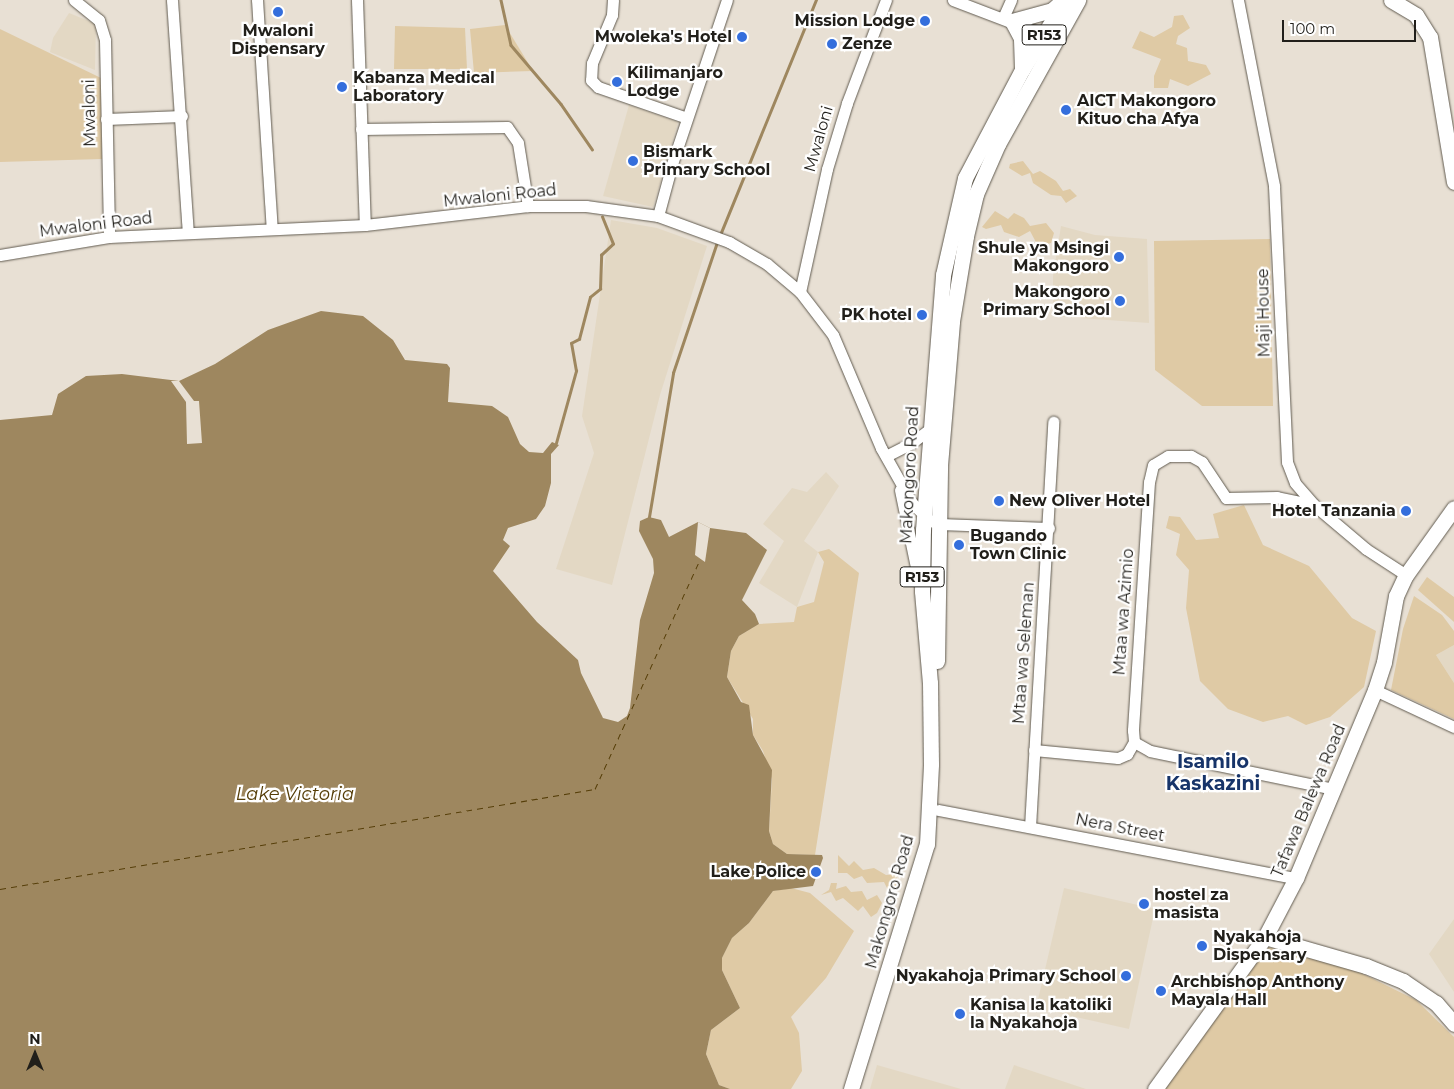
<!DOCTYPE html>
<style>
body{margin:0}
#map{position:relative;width:1454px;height:1089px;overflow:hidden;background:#e8e0d4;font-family:Montserrat,sans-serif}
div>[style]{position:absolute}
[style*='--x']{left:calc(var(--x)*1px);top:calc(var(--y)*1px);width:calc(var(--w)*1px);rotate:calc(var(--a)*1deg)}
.built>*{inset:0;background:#e3d8c4}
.green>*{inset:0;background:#dfcaa5}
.water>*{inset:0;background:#9e875f}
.pier>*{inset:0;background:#e8e0d4}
.stream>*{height:2.5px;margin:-1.25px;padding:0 1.25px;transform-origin:1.25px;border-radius:1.25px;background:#9e875f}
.ferry>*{height:1px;margin-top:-0.5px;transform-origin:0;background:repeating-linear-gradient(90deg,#553d07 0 6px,transparent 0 11px)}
.roads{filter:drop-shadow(0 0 1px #615b50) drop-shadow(0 0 1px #615b50)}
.minor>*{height:11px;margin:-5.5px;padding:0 5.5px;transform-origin:5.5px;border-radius:5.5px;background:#fff}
.major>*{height:15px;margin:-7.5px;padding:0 7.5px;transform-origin:7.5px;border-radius:7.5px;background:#fff}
.dots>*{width:14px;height:14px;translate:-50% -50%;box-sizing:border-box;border:2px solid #fff;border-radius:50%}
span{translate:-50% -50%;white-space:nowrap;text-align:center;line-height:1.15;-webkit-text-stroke:4.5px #fff;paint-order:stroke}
.shield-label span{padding:1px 4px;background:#fff;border:1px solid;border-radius:4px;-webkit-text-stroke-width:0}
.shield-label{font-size:15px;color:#211f1a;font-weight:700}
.poi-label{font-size:16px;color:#211f1a;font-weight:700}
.right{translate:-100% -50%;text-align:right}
.left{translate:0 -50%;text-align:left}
.street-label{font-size:16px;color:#211f1a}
.water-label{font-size:18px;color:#553d07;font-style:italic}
.quarter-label{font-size:19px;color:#173469;font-weight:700}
.north{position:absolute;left:10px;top:1029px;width:50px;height:50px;-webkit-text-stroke:4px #fff;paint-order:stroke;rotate:0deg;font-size:14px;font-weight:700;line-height:20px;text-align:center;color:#211f1a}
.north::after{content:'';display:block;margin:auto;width:18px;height:22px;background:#211f1a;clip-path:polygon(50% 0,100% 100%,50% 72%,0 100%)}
.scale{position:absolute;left:1282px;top:20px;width:134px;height:22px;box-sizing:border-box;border:2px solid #211f1a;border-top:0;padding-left:6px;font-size:15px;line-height:18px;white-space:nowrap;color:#211f1a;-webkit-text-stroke:4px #fff;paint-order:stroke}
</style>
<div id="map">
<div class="built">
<div style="clip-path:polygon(69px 13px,96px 24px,95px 70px,50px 52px,53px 38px)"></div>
<div style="clip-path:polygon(629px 105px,678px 122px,653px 207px,603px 196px)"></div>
<div style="clip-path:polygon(611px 220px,657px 228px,707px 246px,660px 395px,612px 585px,556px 569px,594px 453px,582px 416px)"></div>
<div style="clip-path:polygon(1061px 226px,1095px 235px,1147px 239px,1149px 323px,1053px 316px,1053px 276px)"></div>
<div style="clip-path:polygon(826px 472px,839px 486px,804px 541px,818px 552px,797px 607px,759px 583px,784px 541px,763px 524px,792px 488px,807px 492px)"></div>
<div style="clip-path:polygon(1454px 645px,1454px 683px,1436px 655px)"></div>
<div style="clip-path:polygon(1064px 888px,1155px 909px,1129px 1029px,1036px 1008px)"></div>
<div style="clip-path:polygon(1454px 919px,1454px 992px,1429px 954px)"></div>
<div style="clip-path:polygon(877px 1065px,961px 1089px,870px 1089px)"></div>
<div style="clip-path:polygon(1014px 1065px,1086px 1089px,1005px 1089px)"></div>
</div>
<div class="green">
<div style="clip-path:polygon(1183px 15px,1190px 28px,1178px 36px,1176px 44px,1187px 48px,1188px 61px,1206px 65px,1211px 74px,1188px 86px,1170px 79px,1168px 88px,1154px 88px,1154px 76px,1161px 59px,1132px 48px,1140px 31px,1154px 37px,1172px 27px,1174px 16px)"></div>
<div style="clip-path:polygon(505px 25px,533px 71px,474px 73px,470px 29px)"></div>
<div style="clip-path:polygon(395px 26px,465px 28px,467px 69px,394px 69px)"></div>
<div style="clip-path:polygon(0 29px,101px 78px,102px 159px,0 162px)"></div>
<div style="clip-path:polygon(1023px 161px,1033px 174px,1040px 171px,1056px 181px,1063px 191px,1070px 189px,1077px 196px,1066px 203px,1061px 196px,1051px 195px,1033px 183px,1030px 173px,1022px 176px,1009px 168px,1010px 164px)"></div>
<div style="clip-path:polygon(995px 211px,1008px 219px,1014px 213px,1024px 218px,1030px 226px,1046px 223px,1054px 233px,1051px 243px,1038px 246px,1030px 231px,1019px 237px,1004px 232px,1001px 225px,986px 229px,982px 227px)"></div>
<div style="clip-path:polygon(1270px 239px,1273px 406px,1202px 406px,1155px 370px,1154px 241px)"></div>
<div style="clip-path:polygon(1244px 505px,1263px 545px,1309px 566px,1352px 618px,1376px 631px,1364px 687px,1330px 717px,1306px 725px,1288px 716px,1263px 722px,1228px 709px,1200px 681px,1186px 608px,1189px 570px,1176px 555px,1180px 534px,1166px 528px,1169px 516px,1180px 517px,1196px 540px,1219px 538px,1213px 514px)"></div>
<div style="clip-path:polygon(829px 549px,859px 573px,815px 855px,787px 854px,773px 844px,769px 831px,772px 779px,763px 751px,753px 735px,753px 719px,727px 677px,731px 651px,739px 636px,759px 624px,794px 622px,797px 607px,814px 602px,824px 562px,818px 552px)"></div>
<div style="clip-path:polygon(1427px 577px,1454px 597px,1454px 622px,1418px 590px)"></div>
<div style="clip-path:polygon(1414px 596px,1442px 615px,1454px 631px,1454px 645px,1436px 655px,1454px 683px,1454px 719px,1391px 690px,1403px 629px)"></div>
<div style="clip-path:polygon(838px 855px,849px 866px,854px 861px,863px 870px,874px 868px,886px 875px,895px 874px,898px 881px,895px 889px,888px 890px,884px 882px,867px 883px,862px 876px,854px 879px,847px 873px,838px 873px)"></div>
<div style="clip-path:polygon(831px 883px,837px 883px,836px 889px,846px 886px,851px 892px,862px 891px,867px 900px,877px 895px,882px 903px,877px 913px,871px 917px,863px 906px,858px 911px,843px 898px,836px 901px,831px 892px,821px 895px,829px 890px)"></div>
<div style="clip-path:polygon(791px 888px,810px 893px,854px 931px,826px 978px,791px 1017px,799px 1033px,802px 1071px,791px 1089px,730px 1089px,719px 1085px,706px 1054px,711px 1030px,740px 1008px,722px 970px,722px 958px,732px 938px,749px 923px,773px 891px)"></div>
<div style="clip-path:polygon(1268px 947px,1355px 970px,1416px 1000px,1454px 1037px,1454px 1089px,1165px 1089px)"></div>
</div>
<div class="water">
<div style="clip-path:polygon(321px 311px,363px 316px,393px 340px,405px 360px,447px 364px,450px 368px,448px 402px,492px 406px,508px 417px,520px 444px,529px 452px,543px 453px,552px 442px,559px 445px,551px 454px,551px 483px,545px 506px,536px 519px,508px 528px,503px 540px,510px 546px,493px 571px,537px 622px,578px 660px,581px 673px,603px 718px,618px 722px,627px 716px,630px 708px,640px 620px,654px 573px,653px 559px,639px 531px,640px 521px,649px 517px,661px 520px,669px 537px,698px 522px,710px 528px,746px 533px,767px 550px,742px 600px,755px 614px,759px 624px,739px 636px,731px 651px,727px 677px,741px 702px,749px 705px,753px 735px,772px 770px,769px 831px,773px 844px,787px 854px,822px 855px,823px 858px,813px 886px,773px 891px,749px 923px,732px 938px,722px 958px,722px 970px,740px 1008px,711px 1030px,706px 1054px,719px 1085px,730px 1089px,0 1089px,0 420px,52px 415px,58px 394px,86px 376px,122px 374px,179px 381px,215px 364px,268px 330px)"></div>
</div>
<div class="pier">
<div style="clip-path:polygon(171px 381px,179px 381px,194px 401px,199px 401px,202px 443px,187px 444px,186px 402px)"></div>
<div style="clip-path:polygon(698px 522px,710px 528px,705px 562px,695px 555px)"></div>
</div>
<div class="stream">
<div style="--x:501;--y:0;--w:46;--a:77.5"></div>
<div style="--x:511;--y:45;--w:77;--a:49.7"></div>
<div style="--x:561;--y:104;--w:55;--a:55.4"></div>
<div style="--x:720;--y:235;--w:254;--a:-67.8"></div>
<div style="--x:556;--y:443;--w:75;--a:-74.5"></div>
<div style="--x:576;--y:371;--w:28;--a:-100"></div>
<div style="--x:571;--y:343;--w:9;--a:-27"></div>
<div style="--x:579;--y:339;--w:43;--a:-75.3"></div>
<div style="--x:590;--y:297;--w:13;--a:-39"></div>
<div style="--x:600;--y:289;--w:34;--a:-88"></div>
<div style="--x:601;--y:255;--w:16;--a:-43"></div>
<div style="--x:613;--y:244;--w:29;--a:-112"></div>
<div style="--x:649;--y:517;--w:146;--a:-80.5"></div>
<div style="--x:673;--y:373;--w:138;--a:-71.4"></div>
</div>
<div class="ferry">
<div style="--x:0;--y:889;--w:603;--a:-9.54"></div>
<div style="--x:595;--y:789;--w:252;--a:-65.4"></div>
</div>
<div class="roads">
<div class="minor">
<div style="--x:74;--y:0;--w:32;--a:39"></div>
<div style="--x:99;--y:20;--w:21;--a:73"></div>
<div style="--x:105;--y:40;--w:197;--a:88.8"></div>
<div style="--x:172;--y:0;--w:233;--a:86.1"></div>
<div style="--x:257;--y:0;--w:229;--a:86.3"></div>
<div style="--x:357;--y:0;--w:225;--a:88"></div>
<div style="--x:613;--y:0;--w:15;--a:94"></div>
<div style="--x:612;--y:15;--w:52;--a:112.6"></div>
<div style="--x:592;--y:63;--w:17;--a:93"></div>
<div style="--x:591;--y:80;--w:10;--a:45"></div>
<div style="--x:598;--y:87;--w:94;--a:19.2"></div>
<div style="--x:953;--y:0;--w:104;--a:20.9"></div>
<div style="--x:1238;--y:0;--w:189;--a:79"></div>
<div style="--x:1274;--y:186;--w:276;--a:87.3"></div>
<div style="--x:1287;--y:462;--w:22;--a:69"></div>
<div style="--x:1295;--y:483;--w:29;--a:49"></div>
<div style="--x:1314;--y:505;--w:68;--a:40.2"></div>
<div style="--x:1366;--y:549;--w:48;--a:33"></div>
<div style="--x:1003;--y:18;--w:20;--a:-66"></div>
<div style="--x:106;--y:119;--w:76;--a:-2.3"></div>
<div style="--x:361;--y:129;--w:146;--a:-0.8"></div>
<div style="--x:507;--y:127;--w:19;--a:55"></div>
<div style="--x:518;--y:143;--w:64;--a:81"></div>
<div style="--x:658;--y:216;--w:54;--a:-74.9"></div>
<div style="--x:672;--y:164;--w:173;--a:-71.5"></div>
<div style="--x:0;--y:255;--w:110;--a:-9.4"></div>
<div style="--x:109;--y:237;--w:256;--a:-2.7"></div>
<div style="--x:365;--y:225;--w:164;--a:-6.6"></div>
<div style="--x:528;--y:206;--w:58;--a:0"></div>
<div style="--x:586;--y:206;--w:73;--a:7.9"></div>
<div style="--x:658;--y:216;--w:76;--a:20.1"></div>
<div style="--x:729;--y:242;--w:44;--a:30.1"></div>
<div style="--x:767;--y:264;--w:43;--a:40.3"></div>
<div style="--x:800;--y:292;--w:54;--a:52.5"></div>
<div style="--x:833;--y:335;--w:123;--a:67"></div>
<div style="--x:881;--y:448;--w:63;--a:60.6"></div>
<div style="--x:912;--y:503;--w:24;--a:45"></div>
<div style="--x:929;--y:520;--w:10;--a:24"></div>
<div style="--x:938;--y:524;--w:111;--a:2.1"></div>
<div style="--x:800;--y:292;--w:126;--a:-77.6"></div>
<div style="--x:827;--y:169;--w:69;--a:-73.1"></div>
<div style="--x:847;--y:103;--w:110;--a:-69.3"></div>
<div style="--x:886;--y:456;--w:27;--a:-27"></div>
<div style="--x:910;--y:444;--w:25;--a:-37"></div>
<div style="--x:900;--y:490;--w:89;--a:78.3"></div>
<div style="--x:1314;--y:505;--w:38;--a:-168"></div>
<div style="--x:1277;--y:497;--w:51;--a:178.9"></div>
<div style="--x:1226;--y:498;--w:43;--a:-123.7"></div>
<div style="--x:1202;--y:462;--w:13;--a:-151"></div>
<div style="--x:1191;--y:456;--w:23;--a:180"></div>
<div style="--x:1168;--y:456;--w:17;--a:149"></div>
<div style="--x:1153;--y:465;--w:17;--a:103"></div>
<div style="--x:1149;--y:482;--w:249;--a:93.7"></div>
<div style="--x:1133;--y:730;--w:12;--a:85"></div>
<div style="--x:1134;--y:742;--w:18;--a:29"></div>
<div style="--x:1150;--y:751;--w:187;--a:11.7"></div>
<div style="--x:1375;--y:690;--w:87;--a:25.1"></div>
<div style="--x:1034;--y:750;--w:84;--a:5.4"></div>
<div style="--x:1118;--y:758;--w:10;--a:-24"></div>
<div style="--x:1127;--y:754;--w:14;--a:-60"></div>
<div style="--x:938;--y:810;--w:364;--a:10.8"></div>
<div style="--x:1030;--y:827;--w:406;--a:-86.7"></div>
</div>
<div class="major">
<div style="--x:1391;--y:0;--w:29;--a:31"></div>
<div style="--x:1416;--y:15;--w:26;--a:58"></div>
<div style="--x:1430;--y:37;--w:147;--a:80.6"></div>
<div style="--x:1022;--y:68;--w:30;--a:-92"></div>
<div style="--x:1021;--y:38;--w:19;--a:-118"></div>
<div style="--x:1012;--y:21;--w:41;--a:-15.4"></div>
<div style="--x:1052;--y:10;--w:12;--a:-42"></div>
<div style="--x:937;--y:661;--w:196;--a:-89.1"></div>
<div style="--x:940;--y:465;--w:144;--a:-85.2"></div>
<div style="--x:952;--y:321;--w:86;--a:-80.6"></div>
<div style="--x:966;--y:236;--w:43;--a:-76.6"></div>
<div style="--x:976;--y:194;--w:55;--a:-66.3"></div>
<div style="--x:998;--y:144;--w:165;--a:-60.9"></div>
<div style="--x:1265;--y:937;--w:105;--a:16"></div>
<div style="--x:1366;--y:966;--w:40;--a:22"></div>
<div style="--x:1403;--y:981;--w:40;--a:34"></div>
<div style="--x:1436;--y:1003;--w:28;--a:49"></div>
<div style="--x:851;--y:1089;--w:257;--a:-72.8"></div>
<div style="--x:927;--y:844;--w:80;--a:-87.1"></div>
<div style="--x:931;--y:764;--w:81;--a:-90.7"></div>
<div style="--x:930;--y:683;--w:92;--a:-95"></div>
<div style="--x:922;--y:591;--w:61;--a:-89.1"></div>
<div style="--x:923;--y:530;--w:256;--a:-85.5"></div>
<div style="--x:943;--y:275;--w:99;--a:-77.2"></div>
<div style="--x:965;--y:178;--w:122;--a:-62.2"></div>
<div style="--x:1022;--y:70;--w:82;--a:-58.4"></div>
<div style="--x:1155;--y:1089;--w:188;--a:-54.1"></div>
<div style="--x:1265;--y:937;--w:67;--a:-62.3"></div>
<div style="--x:1296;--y:878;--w:204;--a:-67.2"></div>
<div style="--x:1375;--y:690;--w:29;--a:-72"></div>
<div style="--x:1384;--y:662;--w:67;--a:-79.7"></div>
<div style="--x:1396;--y:596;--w:23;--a:-65"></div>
<div style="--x:1406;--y:575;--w:82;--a:-54.4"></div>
</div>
</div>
<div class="dots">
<div style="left:278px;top:12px;background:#346edc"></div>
<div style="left:925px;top:21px;background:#346edc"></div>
<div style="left:742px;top:37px;background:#346edc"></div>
<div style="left:832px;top:44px;background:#346edc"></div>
<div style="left:617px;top:82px;background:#346edc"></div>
<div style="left:342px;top:87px;background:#346edc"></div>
<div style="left:1066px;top:110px;background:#346edc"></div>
<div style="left:633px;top:161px;background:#346edc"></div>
<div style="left:1119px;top:257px;background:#346edc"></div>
<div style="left:1120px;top:301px;background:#346edc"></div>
<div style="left:922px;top:315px;background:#346edc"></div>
<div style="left:999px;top:501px;background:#346edc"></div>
<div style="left:1406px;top:511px;background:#346edc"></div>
<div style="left:959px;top:545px;background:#346edc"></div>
<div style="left:816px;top:872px;background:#346edc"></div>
<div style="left:1144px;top:904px;background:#346edc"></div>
<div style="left:1202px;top:946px;background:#346edc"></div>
<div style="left:1126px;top:976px;background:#346edc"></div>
<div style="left:1161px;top:991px;background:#346edc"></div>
<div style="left:960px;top:1014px;background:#346edc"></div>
</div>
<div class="shield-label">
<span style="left:1044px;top:35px">R153</span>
<span style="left:922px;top:577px">R153</span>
</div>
<div class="poi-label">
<span class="right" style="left:915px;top:21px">Mission Lodge</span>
<span style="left:278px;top:40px">Mwaloni<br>Dispensary</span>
<span class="right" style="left:732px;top:37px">Mwoleka's Hotel</span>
<span class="left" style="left:842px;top:44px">Zenze</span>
<span class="left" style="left:627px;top:82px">Kilimanjaro<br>Lodge</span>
<span class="left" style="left:353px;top:87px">Kabanza Medical<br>Laboratory</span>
<span class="left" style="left:1077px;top:110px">AICT Makongoro<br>Kituo cha Afya</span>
<span class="left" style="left:643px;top:161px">Bismark<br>Primary School</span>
<span class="right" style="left:1109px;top:257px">Shule ya Msingi<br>Makongoro</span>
<span class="right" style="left:1110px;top:301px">Makongoro<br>Primary School</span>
<span class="right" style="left:912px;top:315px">PK hotel</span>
<span class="left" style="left:1009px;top:501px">New Oliver Hotel</span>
<span class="right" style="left:1396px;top:511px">Hotel Tanzania</span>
<span class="left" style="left:970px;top:545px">Bugando<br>Town Clinic</span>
<span class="right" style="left:806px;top:872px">Lake Police</span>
<span class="left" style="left:1154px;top:904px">hostel za<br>masista</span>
<span class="left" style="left:1213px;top:946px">Nyakahoja<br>Dispensary</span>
<span class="right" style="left:1116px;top:976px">Nyakahoja Primary School</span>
<span class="left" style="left:1171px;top:991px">Archbishop Anthony<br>Mayala Hall</span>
<span class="left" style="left:970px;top:1014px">Kanisa la katoliki<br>la Nyakahoja</span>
</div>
<div class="street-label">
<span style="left:90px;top:113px;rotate:-91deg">Mwaloni</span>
<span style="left:819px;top:139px;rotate:-74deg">Mwaloni</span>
<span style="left:500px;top:196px;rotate:-6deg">Mwaloni Road</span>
<span style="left:96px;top:225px;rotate:-7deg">Mwaloni Road</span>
<span style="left:1264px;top:313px;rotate:-91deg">Maji House</span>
<span style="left:910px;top:475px;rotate:-87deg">Makongoro Road</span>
<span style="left:1124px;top:612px;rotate:-86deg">Mtaa wa Azimio</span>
<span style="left:1024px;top:653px;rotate:-86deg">Mtaa wa Seleman</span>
<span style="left:1309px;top:801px;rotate:-67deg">Tafawa Balewa Road</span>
<span style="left:1120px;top:828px;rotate:11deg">Nera Street</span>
<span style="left:890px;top:902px;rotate:-74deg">Makongoro Road</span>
</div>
<div class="water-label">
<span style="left:295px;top:794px">Lake Victoria</span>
</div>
<div class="quarter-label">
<span style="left:1213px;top:773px">Isamilo<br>Kaskazini</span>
</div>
<div class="north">N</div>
<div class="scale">100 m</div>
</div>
